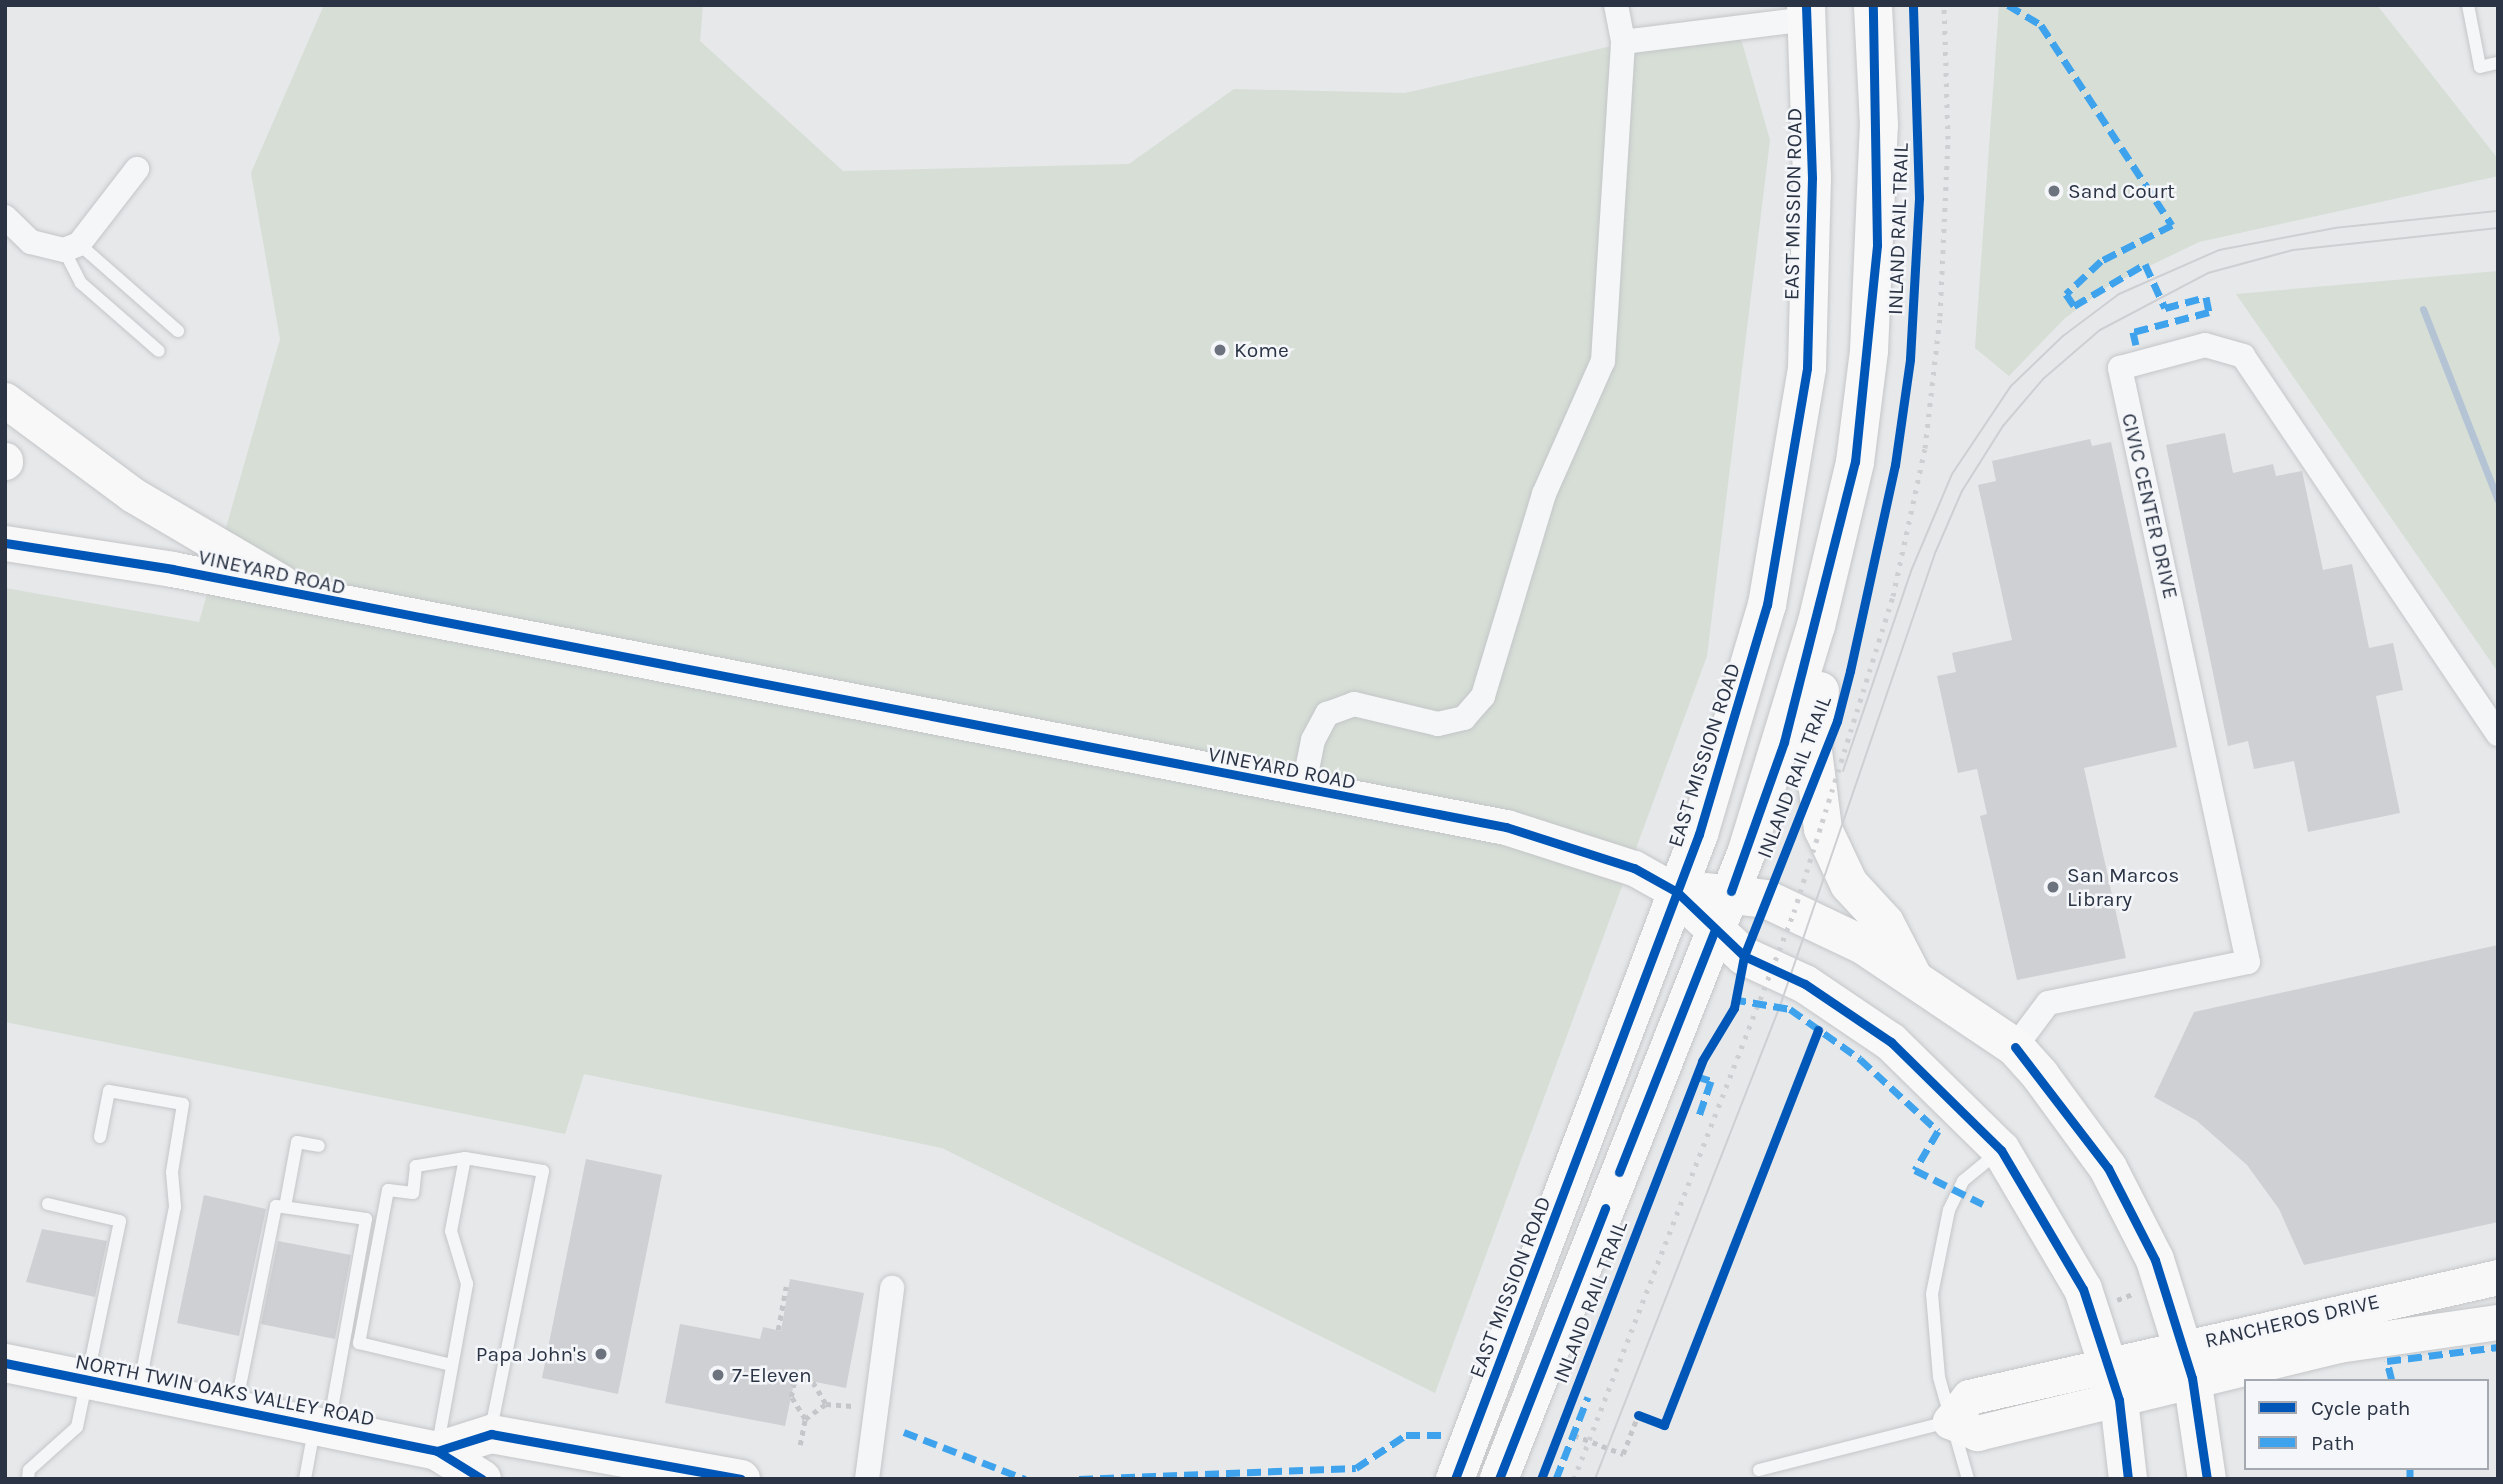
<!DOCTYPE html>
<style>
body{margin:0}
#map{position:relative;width:2503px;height:1484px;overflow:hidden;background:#e6e8ea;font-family:Karla,sans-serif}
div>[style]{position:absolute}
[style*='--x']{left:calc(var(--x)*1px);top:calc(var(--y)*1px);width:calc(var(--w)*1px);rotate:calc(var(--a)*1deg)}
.green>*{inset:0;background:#d6ded6}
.stream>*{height:7px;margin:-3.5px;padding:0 3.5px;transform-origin:3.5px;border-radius:3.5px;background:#b4c4d5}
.building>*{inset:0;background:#ced0d3}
.path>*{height:4.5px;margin-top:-2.25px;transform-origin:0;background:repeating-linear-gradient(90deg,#c5c6ca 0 5px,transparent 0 10px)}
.roads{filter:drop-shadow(0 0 2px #c4c6c8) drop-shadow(0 0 2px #c4c6c8)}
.lane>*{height:12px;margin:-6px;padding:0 6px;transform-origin:6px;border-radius:6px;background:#f5f6f7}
.street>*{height:24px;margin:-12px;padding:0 12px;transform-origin:12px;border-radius:12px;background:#f5f6f7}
.secondary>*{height:35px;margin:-17.5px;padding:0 17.5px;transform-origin:17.5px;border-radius:17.5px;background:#f8f8f8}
.primary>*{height:38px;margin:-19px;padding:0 19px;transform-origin:19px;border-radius:19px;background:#f8f8f8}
.tram>*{height:2px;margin:-1px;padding:0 1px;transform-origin:1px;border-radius:1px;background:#cecfd2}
.rail>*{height:5px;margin-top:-2.5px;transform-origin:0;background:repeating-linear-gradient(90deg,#cecfd2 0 3.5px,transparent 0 10.5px)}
.quiet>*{height:7px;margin-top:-3.5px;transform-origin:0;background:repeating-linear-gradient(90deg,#3ea3ec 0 14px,transparent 0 21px)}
.cycleway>*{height:9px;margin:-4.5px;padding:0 4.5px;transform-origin:4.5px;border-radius:4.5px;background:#0057b8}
.dots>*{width:19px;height:19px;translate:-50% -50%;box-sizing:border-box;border:4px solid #f4f6f9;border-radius:50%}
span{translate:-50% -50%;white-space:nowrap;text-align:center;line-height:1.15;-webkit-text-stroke:5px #f4f6f9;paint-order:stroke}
.poi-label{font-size:21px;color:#2b3445}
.left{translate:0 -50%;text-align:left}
.right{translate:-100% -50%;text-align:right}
.street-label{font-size:21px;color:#2b3445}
.frame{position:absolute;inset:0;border:7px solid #2b3445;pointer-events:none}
.legend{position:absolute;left:2244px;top:1379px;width:245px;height:91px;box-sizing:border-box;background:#f4f6f9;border:2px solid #a4a8b1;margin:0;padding:9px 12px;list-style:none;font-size:21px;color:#2b3445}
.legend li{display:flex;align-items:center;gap:14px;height:35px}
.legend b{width:35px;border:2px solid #a4a8b1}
</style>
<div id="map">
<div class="green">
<div style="clip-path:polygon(324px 5px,703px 5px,700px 41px,843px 171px,1129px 164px,1234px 89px,1405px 93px,1735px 18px,1770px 140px,1707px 656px,1435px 1393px,942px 1148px,584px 1074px,565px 1134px,5px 1022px,5px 588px,199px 622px,280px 339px,251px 173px)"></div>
<div style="clip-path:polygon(1999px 5px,2377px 5px,2498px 159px,2498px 176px,2199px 242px,2110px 285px,2065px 318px,2009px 376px,1975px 348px)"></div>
<div style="clip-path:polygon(2498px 271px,2498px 672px,2236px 294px)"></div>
</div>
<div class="stream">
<div style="--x:2423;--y:309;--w:205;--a:68.6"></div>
</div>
<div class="building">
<div style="clip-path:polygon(2225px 433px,2233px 473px,2273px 464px,2276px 476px,2302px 471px,2323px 570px,2352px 564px,2369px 648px,2393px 643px,2403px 690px,2376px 696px,2400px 813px,2308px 832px,2294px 761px,2254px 769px,2248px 741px,2228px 746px,2166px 445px)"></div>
<div style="clip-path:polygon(2090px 439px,2092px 446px,2111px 442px,2177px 747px,2084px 768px,2126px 958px,2017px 980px,1980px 816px,1987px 814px,1977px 769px,1958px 773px,1937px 676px,1956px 672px,1952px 653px,2012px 640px,1978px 485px,1996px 481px,1992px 461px)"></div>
<div style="clip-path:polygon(2498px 945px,2498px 1222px,2304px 1265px,2279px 1209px,2247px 1165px,2197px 1121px,2154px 1097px,2194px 1012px)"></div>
<div style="clip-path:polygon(586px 1159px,662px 1175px,618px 1394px,542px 1378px)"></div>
<div style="clip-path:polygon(204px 1195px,266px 1209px,239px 1336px,177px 1323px)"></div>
<div style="clip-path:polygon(42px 1229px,107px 1241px,95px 1297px,26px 1282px)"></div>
<div style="clip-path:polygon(278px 1241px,351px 1255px,335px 1339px,261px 1324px)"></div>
<div style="clip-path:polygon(790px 1279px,864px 1293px,846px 1388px,795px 1378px,785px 1426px,665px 1403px,680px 1324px,760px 1339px,763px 1327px,781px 1331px)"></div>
</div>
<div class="path">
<div style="--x:2117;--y:1300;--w:19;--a:-21"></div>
<div style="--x:778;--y:1330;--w:44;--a:-79.5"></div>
<div style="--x:805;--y:1419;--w:26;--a:-122"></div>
<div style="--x:791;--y:1397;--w:19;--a:-78"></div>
<div style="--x:795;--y:1378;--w:18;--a:13"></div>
<div style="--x:813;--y:1382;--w:26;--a:59"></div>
<div style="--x:1574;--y:1435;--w:53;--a:21.2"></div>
<div style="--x:1623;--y:1454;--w:42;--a:-69"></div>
<div style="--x:800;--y:1445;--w:26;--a:-79"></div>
<div style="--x:805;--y:1419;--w:26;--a:-36"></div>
<div style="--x:826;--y:1404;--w:27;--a:4"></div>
</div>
<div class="roads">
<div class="lane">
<div style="--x:2468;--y:5;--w:63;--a:79"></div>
<div style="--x:2480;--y:67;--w:18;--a:-13"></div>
<div style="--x:79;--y:244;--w:132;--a:41.3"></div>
<div style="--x:64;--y:250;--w:37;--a:63"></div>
<div style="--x:81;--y:283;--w:103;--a:41.1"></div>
<div style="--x:100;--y:1137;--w:47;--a:-78.9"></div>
<div style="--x:109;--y:1091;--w:75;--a:10"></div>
<div style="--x:183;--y:1104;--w:69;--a:99.2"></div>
<div style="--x:172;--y:1172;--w:35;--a:85"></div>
<div style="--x:175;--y:1207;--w:184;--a:101.3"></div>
<div style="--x:465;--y:1158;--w:79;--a:9.5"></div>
<div style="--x:543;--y:1171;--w:264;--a:101.4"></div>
<div style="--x:285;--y:1207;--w:66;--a:-79.5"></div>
<div style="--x:297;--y:1142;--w:22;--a:10"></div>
<div style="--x:236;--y:1406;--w:204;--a:-78.7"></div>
<div style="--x:276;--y:1206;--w:91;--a:8.2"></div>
<div style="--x:366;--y:1219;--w:208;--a:100.2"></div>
<div style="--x:438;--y:1444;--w:163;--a:-79.7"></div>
<div style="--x:467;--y:1284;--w:55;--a:-106.8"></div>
<div style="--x:451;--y:1231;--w:74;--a:-79.1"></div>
<div style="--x:465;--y:1158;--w:50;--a:170.7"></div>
<div style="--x:416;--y:1166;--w:27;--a:96"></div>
<div style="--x:413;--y:1193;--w:25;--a:-173"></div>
<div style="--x:388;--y:1190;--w:156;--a:100.7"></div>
<div style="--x:359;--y:1343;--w:95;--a:13.4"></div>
<div style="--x:1759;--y:1470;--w:195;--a:-14.3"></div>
<div style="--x:28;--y:1479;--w:9;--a:-84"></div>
<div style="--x:29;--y:1470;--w:64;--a:-41.9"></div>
<div style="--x:77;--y:1427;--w:210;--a:-78.2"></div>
<div style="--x:120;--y:1221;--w:74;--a:-166.7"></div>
<div style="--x:305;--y:1479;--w:50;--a:-79.6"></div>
<div style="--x:1968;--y:1479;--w:106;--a:-105.9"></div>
<div style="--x:1939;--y:1377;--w:83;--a:-94.8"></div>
<div style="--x:1932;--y:1294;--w:86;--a:-78.6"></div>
<div style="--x:1949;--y:1210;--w:32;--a:-64"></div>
<div style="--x:1963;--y:1181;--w:45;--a:-39.6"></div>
</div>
<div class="street">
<div style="--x:1616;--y:5;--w:38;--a:79"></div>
<div style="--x:1623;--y:42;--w:186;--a:-7.1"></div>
<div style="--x:5;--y:217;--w:36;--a:44"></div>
<div style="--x:31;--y:242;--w:34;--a:14"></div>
<div style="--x:64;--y:250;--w:16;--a:-22"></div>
<div style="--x:79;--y:244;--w:95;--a:-52.3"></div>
<div style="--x:1303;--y:790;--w:51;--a:-78.7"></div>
<div style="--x:1313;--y:740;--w:30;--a:-62"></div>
<div style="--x:1327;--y:714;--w:29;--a:-20"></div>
<div style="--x:1354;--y:704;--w:86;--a:13.4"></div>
<div style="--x:1438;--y:724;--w:27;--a:-13"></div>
<div style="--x:1464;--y:718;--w:29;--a:-49"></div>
<div style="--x:1483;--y:696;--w:211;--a:-73.2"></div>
<div style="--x:1544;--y:494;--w:145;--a:-66.1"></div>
<div style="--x:1603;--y:361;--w:320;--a:-86.4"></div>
<div style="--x:2015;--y:1047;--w:55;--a:-53.1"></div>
<div style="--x:2048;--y:1003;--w:204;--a:-11.6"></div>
<div style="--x:2248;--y:962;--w:608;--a:-102.16"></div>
<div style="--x:2120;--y:368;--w:88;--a:-15.1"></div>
<div style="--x:2205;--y:345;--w:40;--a:16"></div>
<div style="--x:2243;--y:356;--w:456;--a:56"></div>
<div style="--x:867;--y:1479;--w:193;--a:-82.5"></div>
</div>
<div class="secondary">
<div style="--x:5;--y:400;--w:159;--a:36.6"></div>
<div style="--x:133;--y:495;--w:172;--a:30.4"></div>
<div style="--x:5;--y:460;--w:2;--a:90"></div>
<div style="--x:5;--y:543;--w:169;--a:8.8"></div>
<div style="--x:172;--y:569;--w:1359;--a:10.95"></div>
<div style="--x:1506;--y:827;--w:134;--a:17.8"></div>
<div style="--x:1634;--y:868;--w:49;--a:29.2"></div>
<div style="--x:2498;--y:1277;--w:542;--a:167.22"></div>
<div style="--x:1969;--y:1397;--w:31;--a:128"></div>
<div style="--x:1950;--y:1421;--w:30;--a:24"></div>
<div style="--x:1977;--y:1433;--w:372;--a:-13.7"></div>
<div style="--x:2338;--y:1345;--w:162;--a:-8.2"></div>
</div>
<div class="primary">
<div style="--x:1820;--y:691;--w:53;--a:98.7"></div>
<div style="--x:1812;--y:743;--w:87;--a:82.7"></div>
<div style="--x:1823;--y:829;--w:61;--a:64.7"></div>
<div style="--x:1849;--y:884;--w:53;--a:47.3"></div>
<div style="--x:1885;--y:923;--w:61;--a:62.6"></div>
<div style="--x:1707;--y:892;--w:59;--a:6.8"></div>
<div style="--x:1766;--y:899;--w:107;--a:25.4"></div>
<div style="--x:1863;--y:945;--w:183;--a:33.9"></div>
<div style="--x:2015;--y:1047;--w:38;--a:48"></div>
<div style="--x:2040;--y:1075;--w:115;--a:53.8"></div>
<div style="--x:2108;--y:1168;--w:103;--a:62.9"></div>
<div style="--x:2155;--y:1260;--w:124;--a:72.6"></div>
<div style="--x:2192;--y:1378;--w:102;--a:81.6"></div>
<div style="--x:1698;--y:914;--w:62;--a:42.4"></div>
<div style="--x:1744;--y:956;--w:67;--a:24.7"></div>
<div style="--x:1805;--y:984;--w:104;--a:34"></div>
<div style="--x:1891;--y:1042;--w:154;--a:44.5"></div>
<div style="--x:2001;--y:1150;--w:161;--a:59.5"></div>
<div style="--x:2083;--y:1289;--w:117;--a:72"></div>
<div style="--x:2119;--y:1400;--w:80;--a:83.5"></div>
<div style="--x:5;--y:1363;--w:441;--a:11.5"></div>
<div style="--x:437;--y:1451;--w:53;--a:31.9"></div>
<div style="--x:437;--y:1451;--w:57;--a:-17.5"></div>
<div style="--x:491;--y:1434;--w:254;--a:10.2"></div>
<div style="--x:1455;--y:1479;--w:690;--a:-69.28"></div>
<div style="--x:1699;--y:834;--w:239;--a:-73.5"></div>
<div style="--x:1767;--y:605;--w:240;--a:-80.4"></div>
<div style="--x:1807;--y:368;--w:190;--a:-88.5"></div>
<div style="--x:1812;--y:178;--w:173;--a:-92"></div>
<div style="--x:1499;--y:1479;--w:675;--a:-68.45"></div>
<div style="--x:1747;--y:851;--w:235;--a:-73"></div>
<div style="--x:1816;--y:626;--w:169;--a:-76.6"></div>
<div style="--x:1855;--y:462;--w:112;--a:-82.8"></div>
<div style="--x:1869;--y:351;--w:226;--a:-87.5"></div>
<div style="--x:1879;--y:125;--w:120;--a:-92.9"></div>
</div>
</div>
<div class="tram">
<div style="--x:1843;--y:771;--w:211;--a:-71.2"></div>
<div style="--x:1911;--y:571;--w:105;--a:-67.1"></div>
<div style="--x:1952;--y:474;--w:106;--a:-56.2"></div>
<div style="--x:2011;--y:386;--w:72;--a:-43.9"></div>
<div style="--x:2063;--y:336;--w:70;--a:-36.9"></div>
<div style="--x:2119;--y:294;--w:109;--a:-23.7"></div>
<div style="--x:2219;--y:250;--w:118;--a:-10.7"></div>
<div style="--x:2335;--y:228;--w:164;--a:-6"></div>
<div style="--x:1595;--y:1479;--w:508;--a:-68.64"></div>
<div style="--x:1780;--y:1006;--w:481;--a:-71.1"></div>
<div style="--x:1936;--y:551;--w:65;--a:-66.6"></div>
<div style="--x:1962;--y:491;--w:77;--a:-57.8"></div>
<div style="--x:2003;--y:426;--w:62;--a:-49.6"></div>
<div style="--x:2043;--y:379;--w:75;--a:-40.7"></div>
<div style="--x:2100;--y:330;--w:122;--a:-27.8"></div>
<div style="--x:2208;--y:273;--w:88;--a:-15.1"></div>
<div style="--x:2293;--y:250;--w:206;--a:-6.1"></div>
</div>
<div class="rail">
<div style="--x:1574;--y:1479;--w:608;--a:-68.79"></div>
<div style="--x:1794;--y:912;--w:331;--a:-72.6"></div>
<div style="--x:1893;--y:596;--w:151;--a:-77.8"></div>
<div style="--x:1925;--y:448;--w:133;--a:-83.5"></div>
<div style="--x:1940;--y:316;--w:177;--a:-87.4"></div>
<div style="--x:1948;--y:139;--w:134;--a:-91.7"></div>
</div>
<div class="quiet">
<div style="--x:2008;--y:5;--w:39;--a:31"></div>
<div style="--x:2041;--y:25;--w:239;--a:56.8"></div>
<div style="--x:2172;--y:225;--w:80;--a:153.1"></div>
<div style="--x:2101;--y:261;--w:48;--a:136.7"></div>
<div style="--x:2066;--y:294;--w:14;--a:56"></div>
<div style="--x:2074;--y:306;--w:82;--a:-30.6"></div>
<div style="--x:2145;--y:264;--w:48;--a:65.6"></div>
<div style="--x:2165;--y:308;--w:42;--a:-15"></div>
<div style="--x:2206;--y:297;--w:15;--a:79"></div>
<div style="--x:2209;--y:312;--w:79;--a:165.3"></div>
<div style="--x:2133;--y:332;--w:13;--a:77"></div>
<div style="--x:1732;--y:999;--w:59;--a:9.8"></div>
<div style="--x:1790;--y:1009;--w:86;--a:35.5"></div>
<div style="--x:1860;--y:1059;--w:106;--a:42.7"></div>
<div style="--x:1938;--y:1131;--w:45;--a:120.5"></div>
<div style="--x:1915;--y:1170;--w:76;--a:26.6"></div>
<div style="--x:1696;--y:1076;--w:16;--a:18"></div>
<div style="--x:1711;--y:1081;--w:39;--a:109"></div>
<div style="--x:2392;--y:1381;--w:21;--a:-104"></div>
<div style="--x:2387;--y:1361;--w:112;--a:-7.2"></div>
<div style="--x:904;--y:1432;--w:130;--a:21.2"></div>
<div style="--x:2410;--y:1468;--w:11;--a:90"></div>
<div style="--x:1079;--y:1479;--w:277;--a:-2.3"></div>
<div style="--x:1356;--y:1468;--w:60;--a:-33.4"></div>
<div style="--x:1406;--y:1435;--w:41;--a:0"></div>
<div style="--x:1556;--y:1479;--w:88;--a:-68.7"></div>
</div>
<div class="cycleway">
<div style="--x:5;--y:543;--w:169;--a:8.8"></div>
<div style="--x:172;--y:569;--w:1359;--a:10.95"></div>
<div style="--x:1506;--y:827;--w:134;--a:17.8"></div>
<div style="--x:1634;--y:868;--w:49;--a:29.2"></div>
<div style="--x:1677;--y:892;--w:93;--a:43.7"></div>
<div style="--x:1744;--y:956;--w:67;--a:24.7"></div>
<div style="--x:1805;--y:984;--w:104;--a:34"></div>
<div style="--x:1891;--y:1042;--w:154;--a:44.5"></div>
<div style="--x:2001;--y:1150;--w:161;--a:59.5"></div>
<div style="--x:2083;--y:1289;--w:117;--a:72"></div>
<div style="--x:2119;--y:1400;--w:80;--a:83.5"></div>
<div style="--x:1731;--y:891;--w:158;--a:-70.4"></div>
<div style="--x:1784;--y:742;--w:289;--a:-75.8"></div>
<div style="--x:1855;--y:462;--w:218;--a:-84.2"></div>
<div style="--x:1877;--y:245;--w:240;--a:-91"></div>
<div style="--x:2015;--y:1047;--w:153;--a:52.5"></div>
<div style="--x:2108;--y:1168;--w:103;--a:62.9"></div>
<div style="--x:2155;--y:1260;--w:124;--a:72.6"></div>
<div style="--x:2192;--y:1378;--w:102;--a:81.6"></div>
<div style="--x:1619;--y:1172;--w:258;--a:-68.4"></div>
<div style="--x:5;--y:1363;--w:441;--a:11.5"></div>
<div style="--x:437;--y:1451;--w:53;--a:31.9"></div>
<div style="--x:1638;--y:1415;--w:28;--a:21"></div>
<div style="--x:1664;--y:1425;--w:424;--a:-68.7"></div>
<div style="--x:437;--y:1451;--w:57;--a:-17.5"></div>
<div style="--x:491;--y:1434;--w:254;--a:10.2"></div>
<div style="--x:1455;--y:1479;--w:690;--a:-69.28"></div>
<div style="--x:1699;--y:834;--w:239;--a:-73.5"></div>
<div style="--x:1767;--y:605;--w:240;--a:-80.4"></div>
<div style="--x:1807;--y:368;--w:190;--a:-88.5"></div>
<div style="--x:1812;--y:178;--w:173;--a:-92"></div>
<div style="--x:1499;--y:1479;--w:291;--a:-68.6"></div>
<div style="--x:1541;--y:1479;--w:448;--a:-68.9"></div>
<div style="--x:1702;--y:1061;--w:62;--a:-58.9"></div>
<div style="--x:1734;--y:1008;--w:53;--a:-79.1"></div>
<div style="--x:1744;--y:956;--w:253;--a:-68.4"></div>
<div style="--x:1837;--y:721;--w:52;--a:-75.4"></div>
<div style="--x:1850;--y:671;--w:211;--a:-77.7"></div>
<div style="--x:1895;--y:465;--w:107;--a:-81.9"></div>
<div style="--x:1910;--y:359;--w:161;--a:-86.8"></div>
<div style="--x:1919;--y:198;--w:193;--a:-91.8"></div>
</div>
<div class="dots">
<div style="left:2054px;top:191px;background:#6c737f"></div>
<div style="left:1220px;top:350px;background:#6c737f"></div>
<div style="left:2053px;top:887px;background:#6c737f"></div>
<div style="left:601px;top:1354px;background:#6c737f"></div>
<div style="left:718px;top:1375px;background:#6c737f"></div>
</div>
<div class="poi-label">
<span class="left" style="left:2068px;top:191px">Sand Court</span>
<span class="left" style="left:1234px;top:350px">Kome</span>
<span class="left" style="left:2067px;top:887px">San Marcos<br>Library</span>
<span class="right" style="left:587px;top:1354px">Papa John's</span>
<span class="left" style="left:732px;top:1375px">7-Eleven</span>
</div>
<div class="street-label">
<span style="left:1793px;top:204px;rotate:-89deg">EAST MISSION ROAD</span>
<span style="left:1898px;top:229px;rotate:-88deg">INLAND RAIL TRAIL</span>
<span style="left:2150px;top:506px;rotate:77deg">CIVIC CENTER DRIVE</span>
<span style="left:272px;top:572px;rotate:12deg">VINEYARD ROAD</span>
<span style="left:1704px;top:755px;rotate:-72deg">EAST MISSION ROAD</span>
<span style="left:1282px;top:768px;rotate:11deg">VINEYARD ROAD</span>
<span style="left:1794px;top:777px;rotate:-69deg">INLAND RAIL TRAIL</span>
<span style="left:1510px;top:1287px;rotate:-69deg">EAST MISSION ROAD</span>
<span style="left:1590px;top:1302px;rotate:-69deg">INLAND RAIL TRAIL</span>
<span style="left:2292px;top:1321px;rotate:-13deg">RANCHEROS DRIVE</span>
<span style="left:225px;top:1390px;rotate:11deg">NORTH TWIN OAKS VALLEY ROAD</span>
</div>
<div class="frame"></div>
<ul class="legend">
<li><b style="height:9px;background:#0057b8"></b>Cycle path</li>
<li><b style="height:9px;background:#3ea3ec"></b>Path</li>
</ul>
</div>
